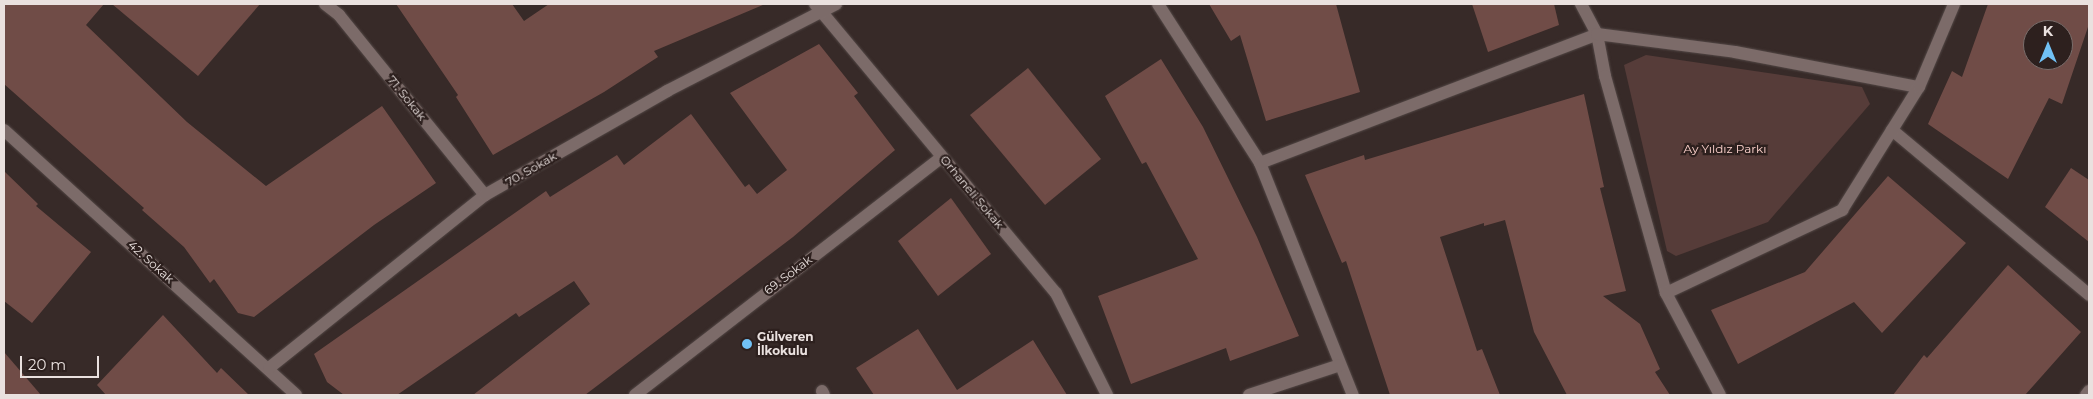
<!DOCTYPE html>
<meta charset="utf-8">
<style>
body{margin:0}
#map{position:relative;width:2093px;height:399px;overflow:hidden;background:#372a28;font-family:Montserrat,sans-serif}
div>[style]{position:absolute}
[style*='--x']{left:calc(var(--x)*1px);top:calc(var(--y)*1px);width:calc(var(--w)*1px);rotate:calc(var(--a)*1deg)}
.green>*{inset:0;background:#563c39}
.building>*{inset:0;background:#704c47}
.roads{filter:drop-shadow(0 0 1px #534846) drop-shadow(0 0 1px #534846)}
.minor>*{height:12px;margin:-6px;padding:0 6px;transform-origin:6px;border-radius:6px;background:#7c6b69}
.dots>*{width:14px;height:14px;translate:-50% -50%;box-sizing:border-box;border:2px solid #2d201e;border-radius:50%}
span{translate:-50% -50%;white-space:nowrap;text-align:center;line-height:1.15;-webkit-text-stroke:4.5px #2d201e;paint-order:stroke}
.street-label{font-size:12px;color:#eae1df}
.park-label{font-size:12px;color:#fed3cd}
.poi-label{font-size:12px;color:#eae1df;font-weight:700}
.left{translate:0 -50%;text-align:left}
.frame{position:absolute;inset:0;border:5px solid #eae1df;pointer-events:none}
.north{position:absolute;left:2023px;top:20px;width:50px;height:50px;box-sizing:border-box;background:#2d201e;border:1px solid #796d6b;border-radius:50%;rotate:0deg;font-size:14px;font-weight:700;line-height:20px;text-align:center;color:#eae1df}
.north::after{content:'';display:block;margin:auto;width:18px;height:22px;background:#71c1f5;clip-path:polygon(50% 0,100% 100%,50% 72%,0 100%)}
.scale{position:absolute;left:20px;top:356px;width:79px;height:22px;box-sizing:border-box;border:2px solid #eae1df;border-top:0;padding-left:6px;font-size:15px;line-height:18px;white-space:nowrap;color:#eae1df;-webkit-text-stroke:4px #2d201e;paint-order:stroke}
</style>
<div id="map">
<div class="green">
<div style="clip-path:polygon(1646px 55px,1862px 87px,1870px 104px,1768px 222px,1676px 256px,1667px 251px,1624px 65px)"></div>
</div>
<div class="building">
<div style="clip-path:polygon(4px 4px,104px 4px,86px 25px,187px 122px,266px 186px,382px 106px,436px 183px,374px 225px,254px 317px,238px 313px,214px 279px,210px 283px,184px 247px,142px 210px,144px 208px,4px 84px)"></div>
<div style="clip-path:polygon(112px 4px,260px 4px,198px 76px)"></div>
<div style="clip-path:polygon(396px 4px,512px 4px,524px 21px,549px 4px,765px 4px,654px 51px,658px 57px,604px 92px,493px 155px,456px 97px,458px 95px)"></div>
<div style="clip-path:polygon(1209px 4px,1336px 4px,1360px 92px,1266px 121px,1240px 35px,1231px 41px)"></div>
<div style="clip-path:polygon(1472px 4px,1554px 4px,1559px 25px,1488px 52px)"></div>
<div style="clip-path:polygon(evenodd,1988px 4px,2089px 4px,2089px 24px,2062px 104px,2049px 98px,2008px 179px,1928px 124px,1952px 71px,1962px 77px,1988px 4px,2033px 30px,2063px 30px,2063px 60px,2033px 60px,2033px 30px)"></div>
<div style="clip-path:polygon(819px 44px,858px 93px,854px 96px,895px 150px,793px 237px,585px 395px,473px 395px,590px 304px,574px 281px,519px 317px,516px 313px,397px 395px,344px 395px,327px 382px,314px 354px,546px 191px,550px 197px,617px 155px,624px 165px,691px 114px,745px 187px,749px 184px,757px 194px,787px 170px,730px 93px)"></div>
<div style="clip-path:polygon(1161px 59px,1203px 127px,1257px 237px,1299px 336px,1230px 361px,1226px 348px,1131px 384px,1098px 296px,1198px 259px,1146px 162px,1142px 164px,1105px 96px)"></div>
<div style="clip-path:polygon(1028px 68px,1101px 159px,1045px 205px,970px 115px)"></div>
<div style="clip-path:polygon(1584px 94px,1604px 187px,1600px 188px,1626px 291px,1603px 296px,1640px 324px,1660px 369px,1655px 372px,1670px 395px,1567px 395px,1534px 332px,1505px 220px,1484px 226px,1484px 223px,1440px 237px,1477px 351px,1482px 349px,1500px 395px,1390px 395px,1346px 261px,1342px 263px,1305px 175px,1364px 155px,1365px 160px)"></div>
<div style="clip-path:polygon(2071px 168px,2089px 180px,2089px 242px,2045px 207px)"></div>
<div style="clip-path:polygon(4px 171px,38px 204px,36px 206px,91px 252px,32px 323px,4px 301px)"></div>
<div style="clip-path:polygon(1888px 176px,1966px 243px,1882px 333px,1854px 302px,1738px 364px,1711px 310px,1805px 272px)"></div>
<div style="clip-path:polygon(951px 198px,991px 254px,938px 296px,898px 241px)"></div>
<div style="clip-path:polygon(2008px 265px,2081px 332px,2025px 395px,1893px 395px,1924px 355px,1927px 358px)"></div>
<div style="clip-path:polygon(163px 315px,217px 373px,221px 368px,249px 395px,106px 395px,97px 385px)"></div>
<div style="clip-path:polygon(918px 329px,957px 390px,1033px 340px,1067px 395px,874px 395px,856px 368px)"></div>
<div style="clip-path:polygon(4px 352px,41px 395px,4px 395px)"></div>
</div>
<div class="roads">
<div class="minor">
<div style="--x:325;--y:4;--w:18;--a:38"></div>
<div style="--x:339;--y:15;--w:232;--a:51"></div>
<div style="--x:815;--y:4;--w:376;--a:50.2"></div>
<div style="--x:1056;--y:293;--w:114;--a:63.4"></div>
<div style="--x:1158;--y:4;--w:189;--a:57.3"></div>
<div style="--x:1260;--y:163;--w:250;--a:68.2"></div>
<div style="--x:1581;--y:4;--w:34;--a:62"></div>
<div style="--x:1597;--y:34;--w:43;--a:79.2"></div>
<div style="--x:1605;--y:76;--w:225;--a:74.3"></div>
<div style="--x:1666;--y:293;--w:115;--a:62.1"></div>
<div style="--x:4;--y:130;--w:394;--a:42.2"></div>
<div style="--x:1892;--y:130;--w:257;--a:39.9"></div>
<div style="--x:1260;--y:163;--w:361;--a:-20.9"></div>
<div style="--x:1597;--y:34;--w:139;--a:7.4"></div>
<div style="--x:1735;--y:52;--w:187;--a:10.8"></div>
<div style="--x:1666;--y:293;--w:195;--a:-25.2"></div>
<div style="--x:1842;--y:210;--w:145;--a:-58"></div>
<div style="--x:1919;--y:87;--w:90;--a:-67.1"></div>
<div style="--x:269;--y:368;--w:277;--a:-38.7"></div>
<div style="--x:485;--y:195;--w:210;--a:-29.7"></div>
<div style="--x:667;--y:91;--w:190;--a:-27.2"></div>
<div style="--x:822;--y:391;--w:4;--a:63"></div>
<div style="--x:635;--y:395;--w:388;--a:-37.8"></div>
<div style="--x:1249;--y:395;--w:96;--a:-18.2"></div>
<div style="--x:2086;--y:395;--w:5;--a:-53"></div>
</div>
</div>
<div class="dots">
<div style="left:747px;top:344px;background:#71c1f5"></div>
</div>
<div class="street-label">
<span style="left:407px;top:98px;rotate:51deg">71. Sokak</span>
<span style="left:531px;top:169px;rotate:-30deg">70. Sokak</span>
<span style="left:972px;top:192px;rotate:50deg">Orhaneli Sokak</span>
<span style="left:151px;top:262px;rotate:42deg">42. Sokak</span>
<span style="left:788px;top:275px;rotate:-37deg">69. Sokak</span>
</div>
<div class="park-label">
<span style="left:1725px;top:149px">Ay Yıldız Parkı</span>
</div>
<div class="poi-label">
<span class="left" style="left:757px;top:344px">Gülveren<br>İlkokulu</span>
</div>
<div class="frame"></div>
<div class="north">K</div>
<div class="scale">20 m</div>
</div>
